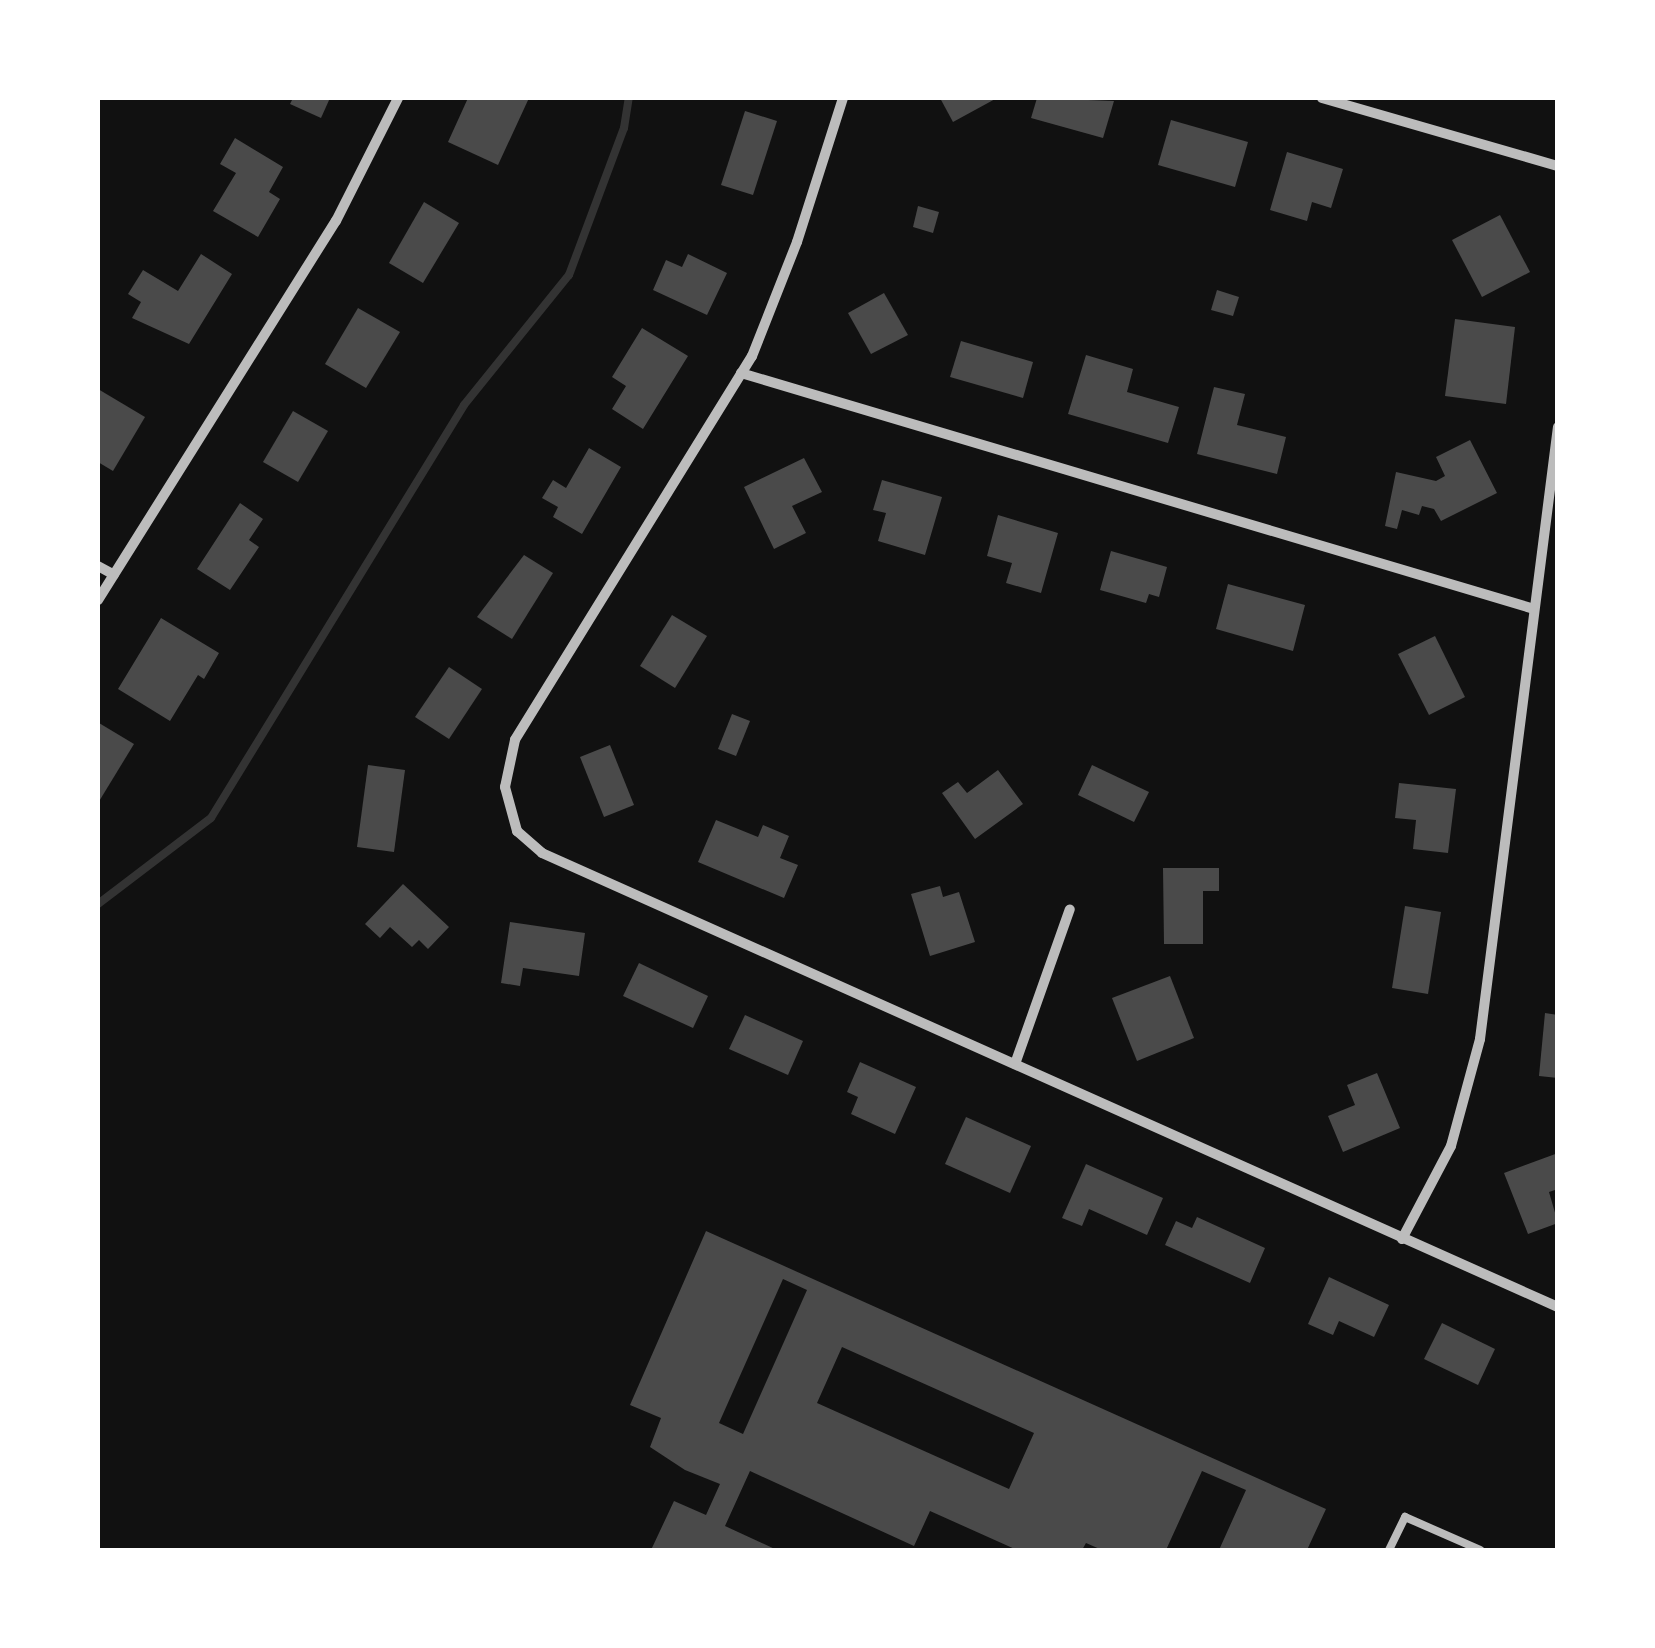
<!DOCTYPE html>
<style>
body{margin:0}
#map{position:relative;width:1655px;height:1648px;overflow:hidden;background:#111;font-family:Inter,sans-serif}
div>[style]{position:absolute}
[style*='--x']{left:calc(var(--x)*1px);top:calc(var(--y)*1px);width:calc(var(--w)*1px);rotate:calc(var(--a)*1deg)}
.stream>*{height:8px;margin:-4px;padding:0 4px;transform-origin:4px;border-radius:4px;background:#333}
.building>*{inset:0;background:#4a4a4a}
.service>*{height:8px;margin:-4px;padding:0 4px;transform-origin:4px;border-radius:4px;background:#bcbcbc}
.minor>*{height:10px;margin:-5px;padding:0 5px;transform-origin:5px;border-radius:5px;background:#bcbcbc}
span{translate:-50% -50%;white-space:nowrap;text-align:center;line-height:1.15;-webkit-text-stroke:10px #fff;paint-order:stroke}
.frame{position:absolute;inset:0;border:100px solid #fff;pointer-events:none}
</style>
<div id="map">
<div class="stream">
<div style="--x:98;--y:904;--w:142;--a:-37.3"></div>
<div style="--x:211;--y:818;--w:484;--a:-58.5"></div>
<div style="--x:464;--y:405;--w:167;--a:-51.1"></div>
<div style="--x:569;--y:275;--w:157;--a:-69.5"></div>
<div style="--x:624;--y:128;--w:30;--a:-81"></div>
</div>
<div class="building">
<div style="clip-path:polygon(293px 98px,330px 98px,321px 118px,290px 104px)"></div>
<div style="clip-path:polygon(468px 98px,529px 98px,498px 165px,448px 142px)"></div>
<div style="clip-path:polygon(940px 98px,997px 98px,953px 122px)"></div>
<div style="clip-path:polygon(1037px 98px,1114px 101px,1103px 138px,1031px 118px)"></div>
<div style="clip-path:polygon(745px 111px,777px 121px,753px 195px,721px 185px)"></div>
<div style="clip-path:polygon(1171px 120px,1248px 142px,1235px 187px,1158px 165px)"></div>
<div style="clip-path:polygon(235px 138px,283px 167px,269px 192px,280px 199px,258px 237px,213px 211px,236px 173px,220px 164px)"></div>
<div style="clip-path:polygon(1287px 152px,1343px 169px,1331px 208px,1312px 202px,1307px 221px,1270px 210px)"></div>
<div style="clip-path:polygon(424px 202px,459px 223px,423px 283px,389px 263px)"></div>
<div style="clip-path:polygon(918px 206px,939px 212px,933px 233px,913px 227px)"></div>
<div style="clip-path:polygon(1500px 215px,1530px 272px,1482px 297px,1452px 240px)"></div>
<div style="clip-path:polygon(201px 254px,232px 274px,189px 344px,132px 318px,141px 302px,128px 294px,143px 270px,178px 291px)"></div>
<div style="clip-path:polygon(688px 254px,727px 273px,707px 315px,653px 290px,666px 260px,682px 267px)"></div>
<div style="clip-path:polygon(1217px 290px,1239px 297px,1233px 316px,1211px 310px)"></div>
<div style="clip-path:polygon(884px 293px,908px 335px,871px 354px,848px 313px)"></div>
<div style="clip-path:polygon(358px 308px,400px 332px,366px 388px,325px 364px)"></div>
<div style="clip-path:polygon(1455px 319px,1515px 327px,1506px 404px,1445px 396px)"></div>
<div style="clip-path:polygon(642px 328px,688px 356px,643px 429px,612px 409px,626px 386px,612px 377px)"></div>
<div style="clip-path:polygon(961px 341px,1033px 362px,1023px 398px,950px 377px)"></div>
<div style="clip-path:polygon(1086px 355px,1133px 369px,1127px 392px,1179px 407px,1168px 443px,1068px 414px)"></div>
<div style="clip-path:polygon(1214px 387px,1245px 394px,1237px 425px,1286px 437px,1277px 474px,1197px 454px)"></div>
<div style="clip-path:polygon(98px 389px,145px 417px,113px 471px,98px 462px)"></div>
<div style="clip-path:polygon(293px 411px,328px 431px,298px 482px,263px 462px)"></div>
<div style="clip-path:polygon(1470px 440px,1497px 493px,1441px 521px,1434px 509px,1422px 506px,1419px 515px,1402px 510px,1397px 529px,1385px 526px,1396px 472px,1436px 481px,1445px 476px,1436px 457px)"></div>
<div style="clip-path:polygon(589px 448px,621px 467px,582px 534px,553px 517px,558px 507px,542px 498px,553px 480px,566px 488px)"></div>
<div style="clip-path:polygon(804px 458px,822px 492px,792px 506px,806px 533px,774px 549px,744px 487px)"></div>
<div style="clip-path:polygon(882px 480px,942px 497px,925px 555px,878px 541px,886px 513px,873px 510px)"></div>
<div style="clip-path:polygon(240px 503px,263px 519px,249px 540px,259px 547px,230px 590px,197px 569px)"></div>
<div style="clip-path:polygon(998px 515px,1058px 533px,1041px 593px,1006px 583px,1012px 563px,987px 556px)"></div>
<div style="clip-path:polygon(1111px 551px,1167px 567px,1159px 597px,1149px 594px,1146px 603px,1100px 590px)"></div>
<div style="clip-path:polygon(524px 555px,553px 573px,512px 639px,477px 617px)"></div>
<div style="clip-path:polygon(1228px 584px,1305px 605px,1293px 651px,1216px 629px)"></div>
<div style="clip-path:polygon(672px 615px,707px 636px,675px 688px,640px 666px)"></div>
<div style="clip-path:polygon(161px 618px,219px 653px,204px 679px,198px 675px,170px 721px,118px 689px)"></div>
<div style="clip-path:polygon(1435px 636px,1465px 697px,1429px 715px,1398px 654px)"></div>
<div style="clip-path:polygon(449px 667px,482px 689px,449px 739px,415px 717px)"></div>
<div style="clip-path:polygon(732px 714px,750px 721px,736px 756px,718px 749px)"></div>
<div style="clip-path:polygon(99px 723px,134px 744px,98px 803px,98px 725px)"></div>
<div style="clip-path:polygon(610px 745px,634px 805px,604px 817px,580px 757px)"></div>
<div style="clip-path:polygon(368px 765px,405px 770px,394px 852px,357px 847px)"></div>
<div style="clip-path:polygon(1092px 765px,1149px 792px,1134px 822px,1078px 795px)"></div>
<div style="clip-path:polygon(998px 770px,1023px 804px,975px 839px,942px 793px,958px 782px,967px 793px)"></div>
<div style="clip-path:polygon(1399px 783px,1456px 789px,1448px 853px,1413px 849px,1416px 820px,1395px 818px)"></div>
<div style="clip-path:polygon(716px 820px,758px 837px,763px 825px,789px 836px,780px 858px,798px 865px,784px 898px,698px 862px)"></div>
<div style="clip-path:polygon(1163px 868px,1219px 868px,1219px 891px,1203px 891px,1203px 944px,1164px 944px)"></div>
<div style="clip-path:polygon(403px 884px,449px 927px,428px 949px,419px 940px,412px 947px,390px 927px,380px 938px,365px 924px)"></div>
<div style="clip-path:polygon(940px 886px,943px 897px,959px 892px,975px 942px,930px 956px,911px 894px)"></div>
<div style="clip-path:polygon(1405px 906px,1441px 912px,1428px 994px,1392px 988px)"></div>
<div style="clip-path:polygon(510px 922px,585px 933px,579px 976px,523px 968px,520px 986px,501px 983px)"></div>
<div style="clip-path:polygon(639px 963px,708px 996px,693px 1028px,623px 996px)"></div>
<div style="clip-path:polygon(1170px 976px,1194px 1038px,1137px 1061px,1112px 998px)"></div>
<div style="clip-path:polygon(1545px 1013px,1558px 1015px,1558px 1078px,1539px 1076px)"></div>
<div style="clip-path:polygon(745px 1015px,803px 1041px,788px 1075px,729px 1049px)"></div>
<div style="clip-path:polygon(860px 1062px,916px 1087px,895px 1134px,851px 1114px,858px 1097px,847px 1092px)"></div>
<div style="clip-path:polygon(1377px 1073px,1400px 1128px,1343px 1152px,1328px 1116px,1355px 1105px,1347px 1085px)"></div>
<div style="clip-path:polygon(966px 1117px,1031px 1146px,1010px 1193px,945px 1164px)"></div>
<div style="clip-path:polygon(1558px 1153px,1558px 1189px,1549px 1192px,1558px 1223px,1528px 1234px,1504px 1173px)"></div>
<div style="clip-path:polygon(1086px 1164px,1163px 1198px,1147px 1235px,1089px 1209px,1082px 1226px,1062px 1218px)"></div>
<div style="clip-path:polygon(1197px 1217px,1265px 1248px,1250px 1283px,1165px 1245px,1176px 1221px,1192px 1228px)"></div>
<div style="clip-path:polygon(evenodd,706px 1231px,1326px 1509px,1307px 1550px,1219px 1550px,1246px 1490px,1202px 1471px,1166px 1550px,1102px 1550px,1086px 1543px,1082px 1550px,1017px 1550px,930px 1511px,914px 1546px,750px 1471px,725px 1526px,777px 1550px,651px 1550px,674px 1501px,706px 1515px,720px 1484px,685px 1470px,650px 1447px,661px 1418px,630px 1405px,706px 1231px,783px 1279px,807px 1290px,743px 1434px,719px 1423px,783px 1279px,706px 1231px,842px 1347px,1034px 1433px,1009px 1489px,817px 1403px,842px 1347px)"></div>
<div style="clip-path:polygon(1329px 1277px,1389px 1305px,1374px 1337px,1339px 1321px,1333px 1335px,1308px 1324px)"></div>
<div style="clip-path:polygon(1442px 1323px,1495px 1349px,1478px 1385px,1424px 1359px)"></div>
</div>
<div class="service">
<div style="--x:1389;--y:1550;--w:37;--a:-64"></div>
<div style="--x:1405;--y:1517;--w:82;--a:23.7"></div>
</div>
<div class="minor">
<div style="--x:843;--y:98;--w:151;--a:107.7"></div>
<div style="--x:797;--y:242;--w:123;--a:111.5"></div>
<div style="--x:752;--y:356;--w:451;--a:121.7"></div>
<div style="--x:515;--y:740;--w:48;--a:102"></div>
<div style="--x:505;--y:787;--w:46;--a:74.7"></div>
<div style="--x:517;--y:831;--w:33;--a:41"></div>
<div style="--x:542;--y:853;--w:1113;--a:24.08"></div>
<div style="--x:1322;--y:98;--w:246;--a:16.1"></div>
<div style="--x:741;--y:373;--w:827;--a:16.57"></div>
<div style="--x:98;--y:566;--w:18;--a:29"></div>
<div style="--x:98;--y:600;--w:448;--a:-57.9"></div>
<div style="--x:336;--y:221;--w:138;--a:-63.2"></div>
<div style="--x:1015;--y:1064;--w:164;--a:-70.5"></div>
<div style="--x:1402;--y:1239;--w:105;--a:-62.2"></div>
<div style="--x:1451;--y:1146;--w:111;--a:-74.8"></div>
<div style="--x:1480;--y:1039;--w:617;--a:-82.74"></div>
</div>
<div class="frame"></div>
</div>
